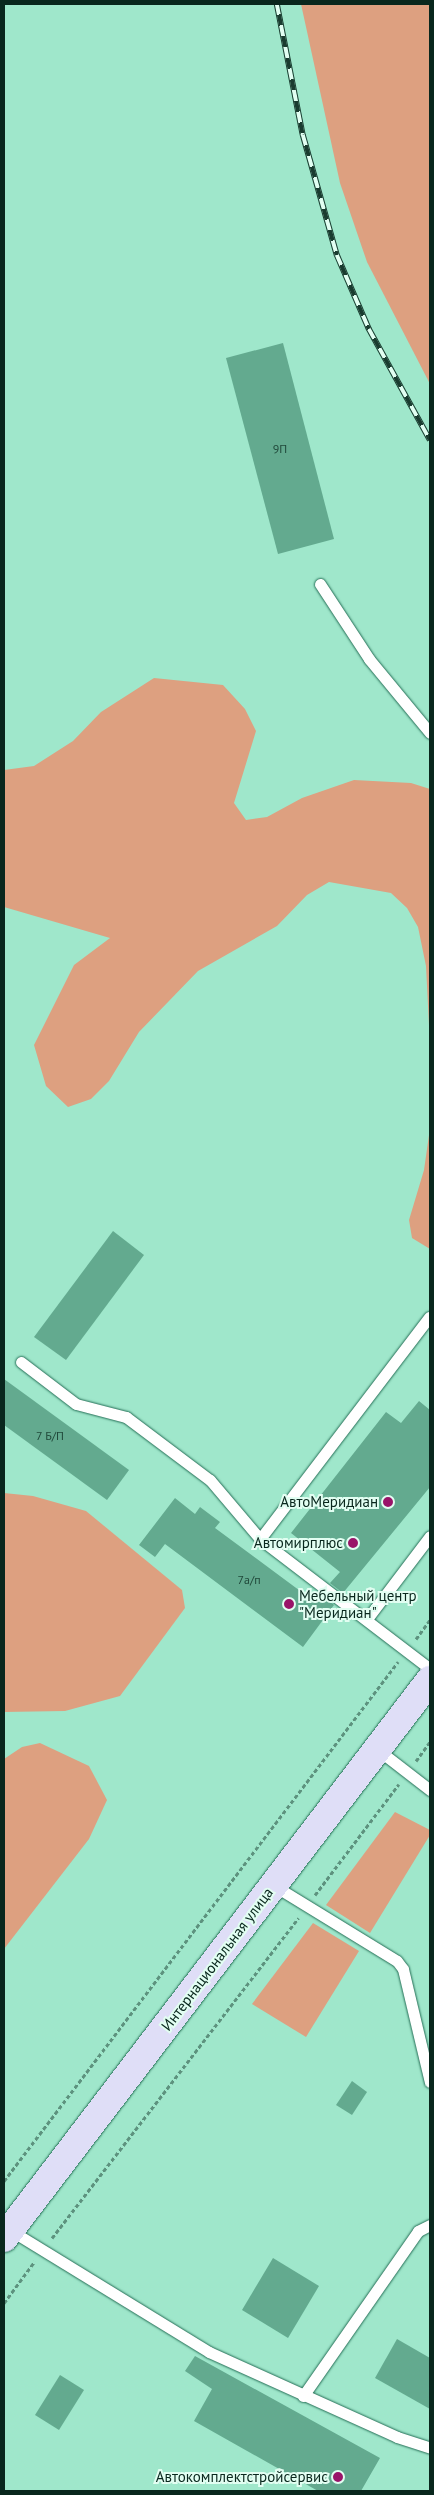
<!DOCTYPE html>
<meta charset="utf-8">
<style>
body{margin:0}
#map{position:relative;width:434px;height:2495px;overflow:hidden;background:#9fe7cb;font-family:"PT Sans",sans-serif}
div>[style]{position:absolute}
[style*='--x']{left:calc(var(--x)*1px);top:calc(var(--y)*1px);width:calc(var(--w)*1px);rotate:calc(var(--a)*1deg)}
.green>*{inset:0;background:#dda080}
.building>*{inset:0;background:#63aa8f}
.path>*{height:3px;margin-top:-1.5px;transform-origin:0;background:repeating-linear-gradient(90deg,#5d927e 0 4px,transparent 0 6.5px)}
.roads{filter:drop-shadow(0 0 1px #256e56) drop-shadow(0 0 1px #256e56)}
.lane>*{height:11px;margin:-5.5px;padding:0 5.5px;transform-origin:5.5px;border-radius:5.5px;background:#fff}
.primary>*{height:28px;margin:-14px;padding:0 14px;transform-origin:14px;border-radius:14px;background:#dfdef7}
.rail>*{height:5.5px;margin-top:-2.75px;transform-origin:0;background:repeating-linear-gradient(90deg,#e2fef2 0 11px,#1a3c30 0 22px);box-sizing:border-box;border-block:1px solid #1a3c30}
.dots>*{width:14px;height:14px;translate:-50% -50%;box-sizing:border-box;border:2px solid #e2fef2;border-radius:50%}
span{translate:-50% -50%;white-space:nowrap;text-align:center;line-height:1.15;-webkit-text-stroke:4px #e2fef2;paint-order:stroke}
.number-label{font-size:12px;color:#20483a}
.number-label span{-webkit-text-stroke-width:0}
.poi-label{font-size:15px;color:#09271d}
.right{translate:-100% -50%;text-align:right}
.left{translate:0 -50%;text-align:left}
.street-label{font-size:15px;color:#09271d}
.frame{position:absolute;inset:0;border:5px solid #09271d;pointer-events:none}
</style>
<div id="map">
<div class="green">
<div style="clip-path:polygon(301px 4px,430px 4px,430px 384px,367px 262px,340px 183px)"></div>
<div style="clip-path:polygon(154px 678px,223px 685px,245px 709px,256px 731px,234px 803px,246px 820px,267px 817px,302px 798px,354px 780px,411px 783px,430px 789px,430px 1045px,426px 966px,418px 927px,407px 908px,391px 893px,329px 882px,307px 895px,277px 926px,198px 971px,139px 1032px,109px 1081px,91px 1099px,68px 1107px,46px 1086px,34px 1045px,74px 965px,110px 938px,4px 907px,4px 770px,34px 766px,73px 741px,101px 712px)"></div>
<div style="clip-path:polygon(430px 1128px,430px 1249px,412px 1238px,409px 1220px,424px 1170px)"></div>
<div style="clip-path:polygon(4px 1493px,33px 1496px,86px 1511px,182px 1590px,185px 1608px,120px 1696px,65px 1711px,4px 1712px)"></div>
<div style="clip-path:polygon(40px 1743px,89px 1766px,107px 1800px,89px 1839px,4px 1949px,4px 1759px,22px 1747px)"></div>
<div style="clip-path:polygon(395px 1812px,430px 1830px,430px 1835px,370px 1933px,326px 1905px)"></div>
<div style="clip-path:polygon(313px 1923px,359px 1951px,306px 2037px,252px 2004px)"></div>
</div>
<div class="building">
<div style="clip-path:polygon(283px 343px,334px 539px,278px 554px,226px 358px)"></div>
<div style="clip-path:polygon(113px 1231px,144px 1255px,66px 1360px,34px 1337px)"></div>
<div style="clip-path:polygon(4px 1379px,129px 1470px,107px 1500px,4px 1425px)"></div>
<div style="clip-path:polygon(419px 1401px,430px 1410px,430px 1487px,343px 1593px,330px 1583px,340px 1572px,291px 1533px,386px 1412px,401px 1423px)"></div>
<div style="clip-path:polygon(175px 1498px,195px 1514px,200px 1507px,220px 1522px,215px 1528px,315px 1602px,321px 1595px,334px 1605px,303px 1647px,165px 1544px,155px 1557px,139px 1545px)"></div>
<div style="clip-path:polygon(352px 2081px,367px 2092px,352px 2115px,336px 2105px)"></div>
<div style="clip-path:polygon(273px 2258px,319px 2286px,288px 2338px,242px 2310px)"></div>
<div style="clip-path:polygon(397px 2339px,430px 2358px,430px 2409px,375px 2378px)"></div>
<div style="clip-path:polygon(195px 2356px,380px 2458px,361px 2491px,318px 2491px,194px 2421px,212px 2389px,185px 2371px)"></div>
<div style="clip-path:polygon(60px 2375px,84px 2390px,59px 2430px,35px 2415px)"></div>
</div>
<div class="path">
<div style="--x:416;--y:1639;--w:24;--a:-54"></div>
<div style="--x:416;--y:1761;--w:24;--a:-54"></div>
<div style="--x:315;--y:1895;--w:139;--a:-52.9"></div>
<div style="--x:4;--y:2181;--w:652;--a:-52.8"></div>
<div style="--x:52;--y:2238;--w:404;--a:-52.4"></div>
<div style="--x:4;--y:2303;--w:52;--a:-53.6"></div>
</div>
<div class="roads">
<div class="lane">
<div style="--x:320;--y:584;--w:90;--a:56.8"></div>
<div style="--x:369;--y:659;--w:96;--a:50.5"></div>
<div style="--x:21;--y:1362;--w:69;--a:37.4"></div>
<div style="--x:76;--y:1404;--w:52;--a:14.6"></div>
<div style="--x:126;--y:1417;--w:105;--a:36.9"></div>
<div style="--x:210;--y:1480;--w:77;--a:49.7"></div>
<div style="--x:260;--y:1539;--w:214;--a:37.4"></div>
<div style="--x:260;--y:1539;--w:279;--a:-52.7"></div>
<div style="--x:367;--y:1619;--w:104;--a:-52.8"></div>
<div style="--x:377;--y:1749;--w:67;--a:37.7"></div>
<div style="--x:273;--y:1885;--w:145;--a:31.5"></div>
<div style="--x:397;--y:1961;--w:10;--a:53"></div>
<div style="--x:403;--y:1969;--w:116;--a:76.6"></div>
<div style="--x:10;--y:2230;--w:233;--a:31.5"></div>
<div style="--x:209;--y:2352;--w:206;--a:24.3"></div>
<div style="--x:397;--y:2437;--w:35;--a:18"></div>
<div style="--x:303;--y:2396;--w:201;--a:-55.1"></div>
<div style="--x:418;--y:2231;--w:13;--a:-27"></div>
</div>
<div class="primary">
<div style="--x:4;--y:2238;--w:702;--a:-52.64"></div>
</div>
</div>
<div class="rail">
<div style="--x:277;--y:4;--w:134;--a:78.8"></div>
<div style="--x:303;--y:135;--w:125;--a:74.2"></div>
<div style="--x:337;--y:255;--w:81;--a:66.6"></div>
<div style="--x:369;--y:329;--w:127;--a:61.2"></div>
</div>
<div class="dots">
<div style="left:388px;top:1502px;background:#991469"></div>
<div style="left:353px;top:1543px;background:#991469"></div>
<div style="left:289px;top:1604px;background:#991469"></div>
<div style="left:338px;top:2477px;background:#991469"></div>
</div>
<div class="number-label">
<span style="left:280px;top:449px">9П</span>
<span style="left:50px;top:1436px">7 Б/П</span>
<span style="left:249px;top:1580px">7а/п</span>
</div>
<div class="poi-label">
<span class="right" style="left:378px;top:1502px">АвтоМеридиан</span>
<span class="right" style="left:343px;top:1543px">Автомирплюс</span>
<span class="left" style="left:299px;top:1604px">Мебельный центр<br>"Меридиан"</span>
<span class="right" style="left:328px;top:2477px">Автокомплектстройсервис</span>
</div>
<div class="street-label">
<span style="left:217px;top:1959px;rotate:-53deg">Интернациональная улица</span>
</div>
<div class="frame"></div>
</div>
